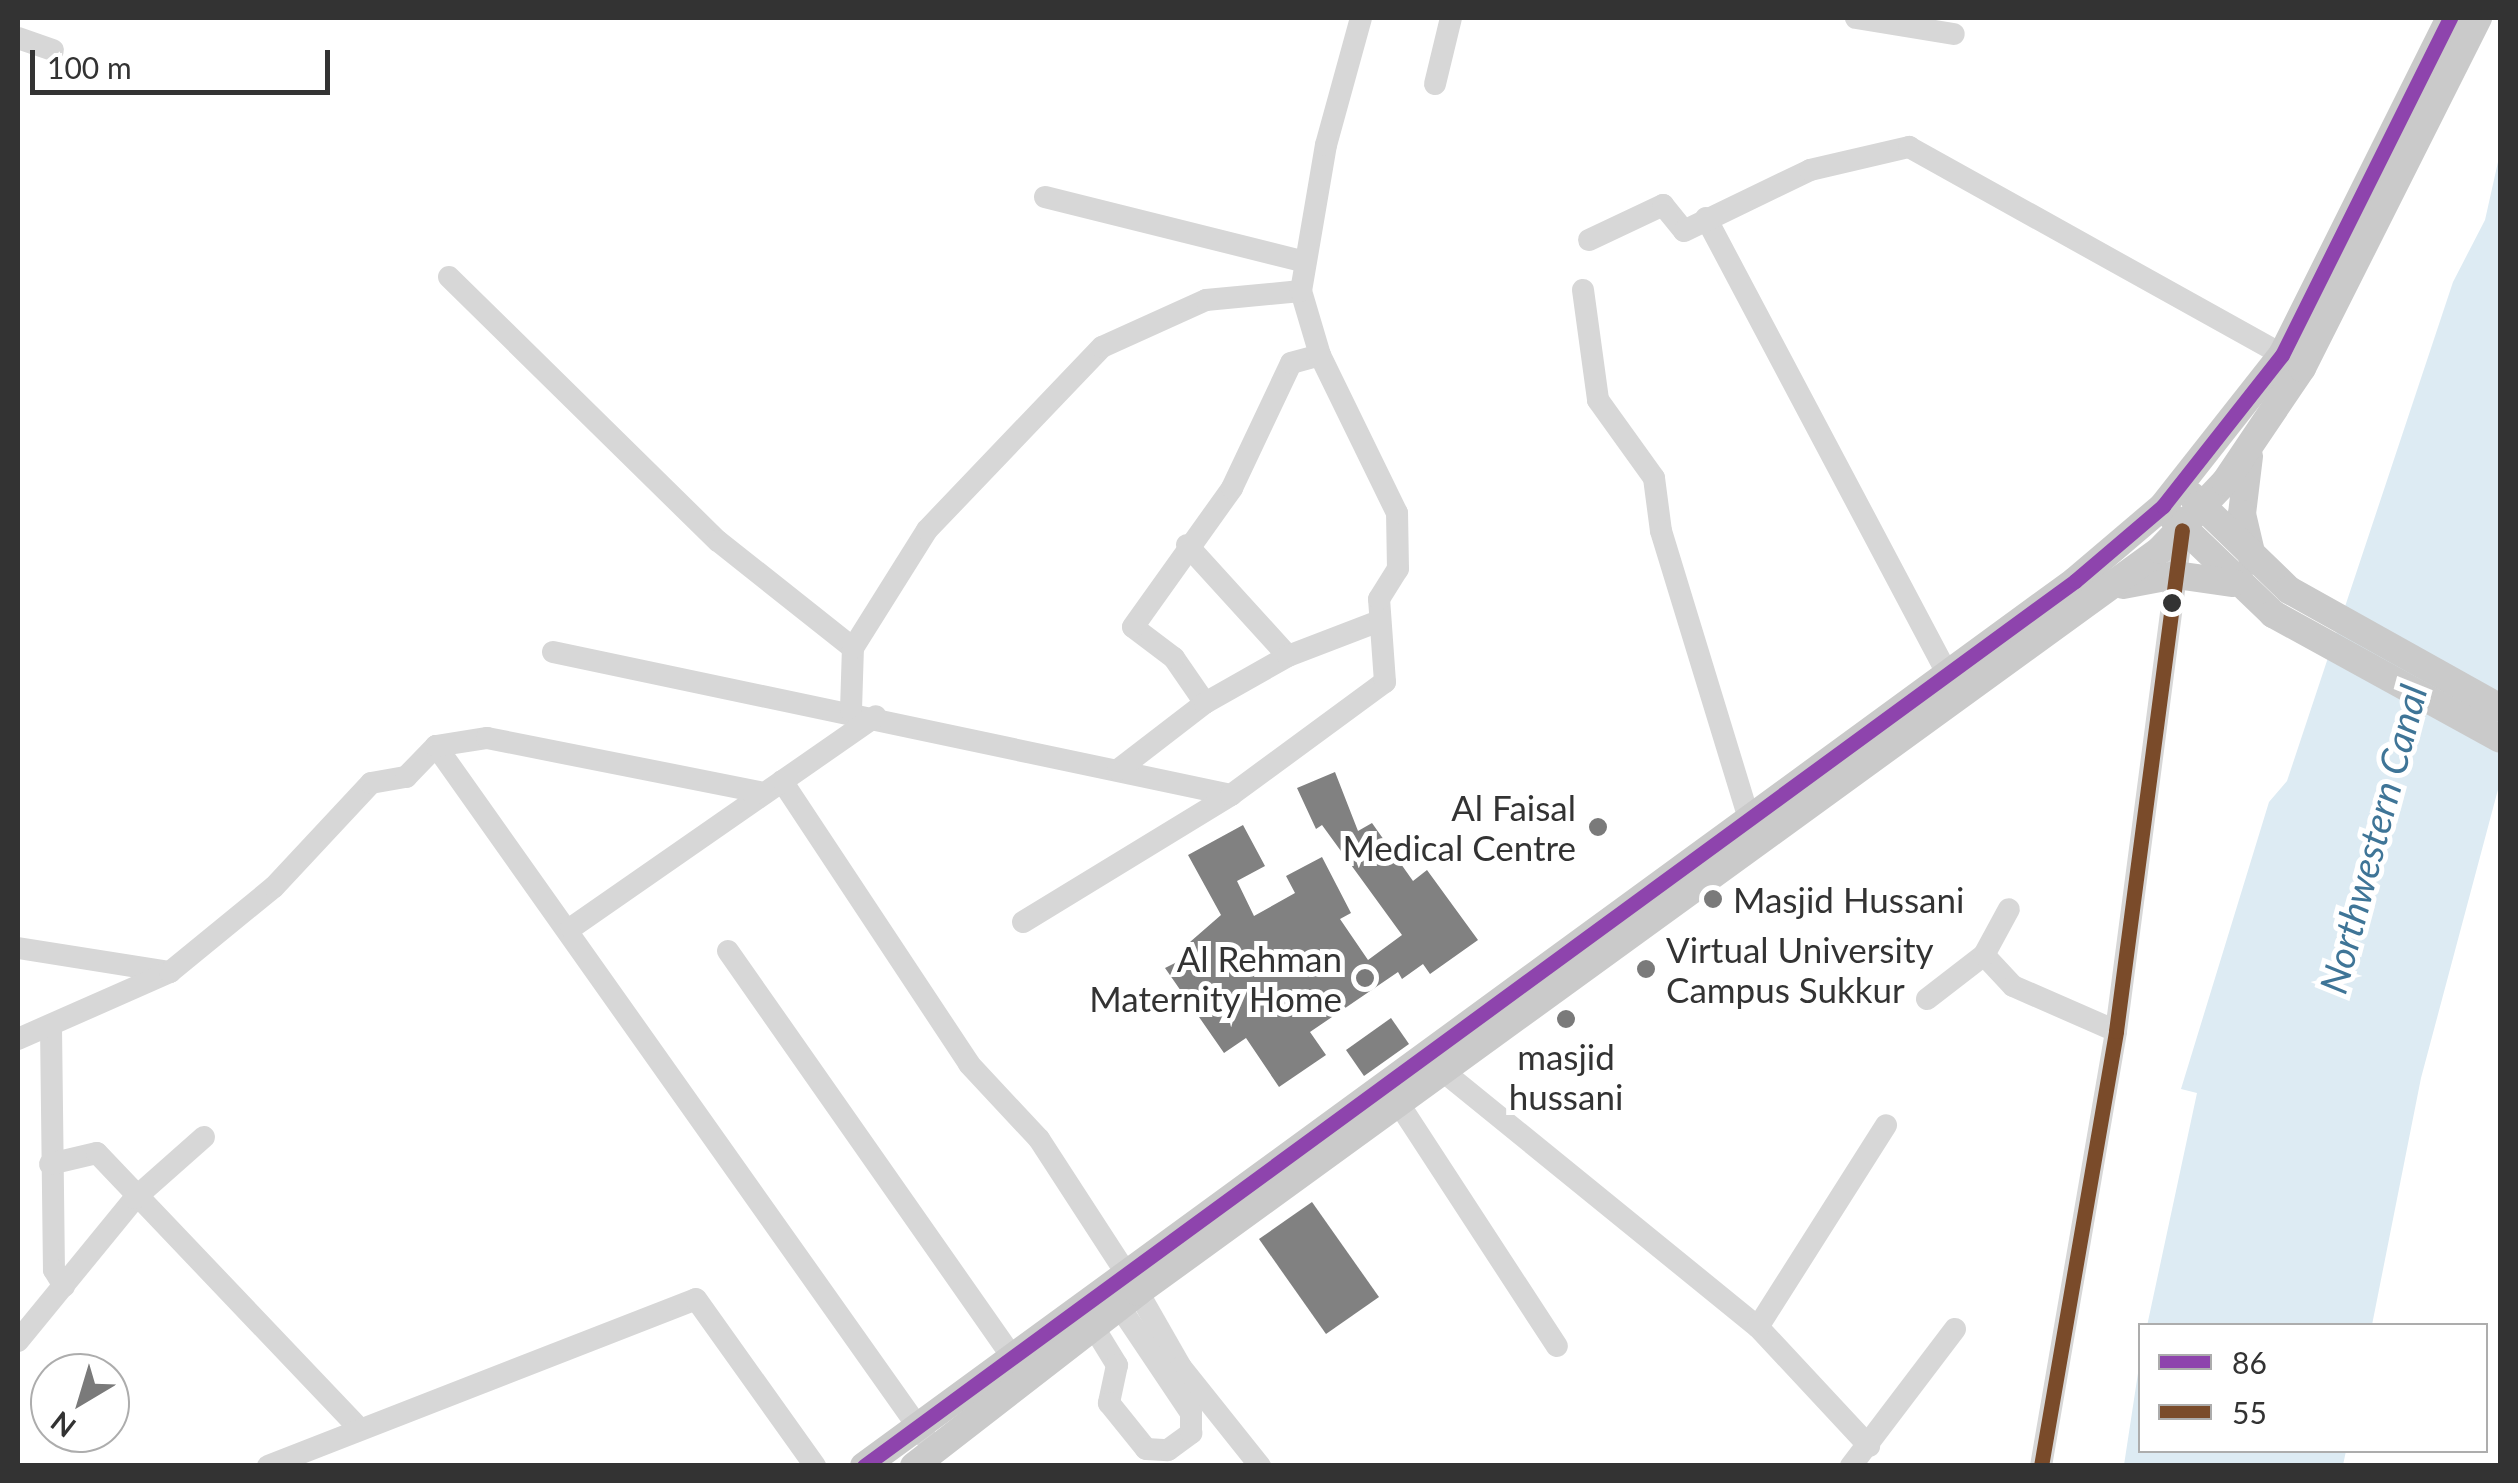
<!DOCTYPE html>
<style>
body{margin:0}
#map{position:relative;width:2518px;height:1483px;overflow:hidden;background:#fff;font-family:Lato,sans-serif}
div>[style]{position:absolute}
[style*='--x']{left:calc(var(--x)*1px);top:calc(var(--y)*1px);width:calc(var(--w)*1px);rotate:calc(var(--a)*1deg)}
.water>*{inset:0;background:#ddebf3}
.building>*{inset:0;background:#818181}
.minor>*{height:22px;margin:-11px;padding:0 11px;transform-origin:11px;border-radius:11px;background:#d7d7d7}
.major>*{height:28px;margin:-14px;padding:0 14px;transform-origin:14px;border-radius:14px;background:#cacaca}
.bus-1>*{height:15px;margin:-7.5px;padding:0 7.5px;transform-origin:7.5px;border-radius:7.5px;background:#8e44ad}
.bus-2>*{height:15px;margin:-7.5px;padding:0 7.5px;transform-origin:7.5px;border-radius:7.5px;background:#7a4b2a}
.dots>*{width:28px;height:28px;translate:-50% -50%;box-sizing:border-box;border:5px solid #fff;border-radius:50%}
span{translate:-50% -50%;white-space:nowrap;text-align:center;line-height:1.15;-webkit-text-stroke:10px #fff;paint-order:stroke}
.poi-label{font-size:35px;color:#333}
.right{translate:-100% -50%;text-align:right}
.left{translate:0 -50%;text-align:left}
.water-label{font-size:38px;color:#3f7597;font-style:italic}
.frame{position:absolute;inset:0;border:20px solid #333;pointer-events:none}
.legend{position:absolute;left:2138px;top:1323px;width:350px;height:130px;box-sizing:border-box;background:#fff;border:2px solid #adadad;margin:0;padding:12px 18px;list-style:none;font-size:30px;color:#333}
.legend li{display:flex;align-items:center;gap:20px;height:50px}
.legend b{width:50px;border:2px solid #adadad}
.north{position:absolute;left:30px;top:1353px;width:100px;height:100px;box-sizing:border-box;background:#fff;border:2px solid #adadad;border-radius:50%;rotate:218deg;font-size:28px;font-weight:700;line-height:40px;text-align:center;color:#333}
.north::after{content:'';display:block;margin:auto;width:35px;height:45px;background:#7a7a7a;clip-path:polygon(50% 0,100% 100%,50% 72%,0 100%)}
.scale{position:absolute;left:30px;top:50px;width:300px;height:45px;box-sizing:border-box;border:5px solid #333;border-top:0;padding-left:12px;font-size:30px;line-height:35px;white-space:nowrap;color:#333;-webkit-text-stroke:8px #fff;paint-order:stroke}
</style>
<div id="map">
<div class="water">
<div style="clip-path:polygon(2500px 153px,2500px 782px,2421px 1078px,2372px 1325px,2147px 1326px,2197px 1093px,2181px 1089px,2269px 802px,2287px 781px,2453px 282px,2485px 220px)"></div>
<div style="clip-path:polygon(2140px 1360px,2140px 1450px,2346px 1451px,2343px 1465px,2124px 1465px)"></div>
</div>
<div class="building">
<div style="clip-path:polygon(1335px 772px,1358px 831px,1372px 823px,1413px 881px,1427px 870px,1478px 940px,1430px 974px,1423px 964px,1402px 979px,1398px 972px,1310px 1032px,1326px 1055px,1279px 1087px,1246px 1038px,1224px 1053px,1165px 968px,1195px 953px,1190px 942px,1221px 915px,1188px 855px,1243px 825px,1265px 866px,1237px 881px,1254px 916px,1295px 893px,1286px 876px,1322px 857px,1351px 913px,1340px 919px,1368px 960px,1402px 935px,1322px 825px,1316px 829px,1297px 788px)"></div>
<div style="clip-path:polygon(1391px 1018px,1409px 1044px,1364px 1076px,1346px 1050px)"></div>
<div style="clip-path:polygon(1312px 1202px,1379px 1297px,1326px 1334px,1259px 1239px)"></div>
</div>
<div class="minor">
<div style="--x:1856;--y:18;--w:99;--a:9.3"></div>
<div style="--x:18;--y:38;--w:37;--a:19"></div>
<div style="--x:1435;--y:84;--w:68;--a:-76.4"></div>
<div style="--x:1045;--y:197;--w:265;--a:14"></div>
<div style="--x:1706;--y:218;--w:513;--a:62.09"></div>
<div style="--x:1589;--y:240;--w:82;--a:-25.3"></div>
<div style="--x:1663;--y:205;--w:33;--a:51"></div>
<div style="--x:1684;--y:231;--w:140;--a:-25.8"></div>
<div style="--x:1810;--y:170;--w:102;--a:-13.1"></div>
<div style="--x:1909;--y:147;--w:427;--a:29.1"></div>
<div style="--x:449;--y:277;--w:377;--a:44.5"></div>
<div style="--x:718;--y:541;--w:172;--a:38.4"></div>
<div style="--x:1583;--y:290;--w:111;--a:82.2"></div>
<div style="--x:1598;--y:400;--w:96;--a:54.3"></div>
<div style="--x:1654;--y:478;--w:53;--a:82.5"></div>
<div style="--x:1661;--y:531;--w:318;--a:73"></div>
<div style="--x:1187;--y:545;--w:150;--a:47.7"></div>
<div style="--x:553;--y:652;--w:693;--a:11.91"></div>
<div style="--x:1205;--y:703;--w:55;--a:-124.6"></div>
<div style="--x:1174;--y:658;--w:51;--a:-142.9"></div>
<div style="--x:1133;--y:627;--w:171;--a:-54.5"></div>
<div style="--x:1232;--y:488;--w:138;--a:-64.7"></div>
<div style="--x:1291;--y:363;--w:30;--a:-15"></div>
<div style="--x:851;--y:710;--w:62;--a:-88.2"></div>
<div style="--x:853;--y:648;--w:139;--a:-57.9"></div>
<div style="--x:927;--y:530;--w:253;--a:-46.3"></div>
<div style="--x:1102;--y:347;--w:114;--a:-24.3"></div>
<div style="--x:1206;--y:300;--w:95;--a:-5.4"></div>
<div style="--x:436;--y:746;--w:848;--a:54.7"></div>
<div style="--x:1118;--y:770;--w:110;--a:-37.6"></div>
<div style="--x:1205;--y:703;--w:95;--a:-29.5"></div>
<div style="--x:1288;--y:656;--w:97;--a:-21"></div>
<div style="--x:782;--y:781;--w:339;--a:56.5"></div>
<div style="--x:969;--y:1064;--w:103;--a:47"></div>
<div style="--x:1039;--y:1139;--w:160;--a:57"></div>
<div style="--x:1023;--y:922;--w:244;--a:-31.4"></div>
<div style="--x:1231;--y:795;--w:191;--a:-36.3"></div>
<div style="--x:1385;--y:682;--w:83;--a:-94.1"></div>
<div style="--x:1379;--y:599;--w:36;--a:-58"></div>
<div style="--x:1398;--y:569;--w:56;--a:-91"></div>
<div style="--x:1397;--y:513;--w:176;--a:-116"></div>
<div style="--x:1320;--y:355;--w:67;--a:-106.5"></div>
<div style="--x:1301;--y:291;--w:148;--a:-80.3"></div>
<div style="--x:1326;--y:145;--w:132;--a:-74.6"></div>
<div style="--x:571;--y:928;--w:371;--a:-34.8"></div>
<div style="--x:18;--y:948;--w:154;--a:9"></div>
<div style="--x:728;--y:951;--w:490;--a:55"></div>
<div style="--x:1984;--y:955;--w:42;--a:46.9"></div>
<div style="--x:2013;--y:986;--w:112;--a:23.6"></div>
<div style="--x:1927;--y:999;--w:72;--a:-37.7"></div>
<div style="--x:1984;--y:955;--w:52;--a:-61.5"></div>
<div style="--x:51;--y:1027;--w:243;--a:89.3"></div>
<div style="--x:54;--y:1270;--w:19;--a:58"></div>
<div style="--x:18;--y:1039;--w:166;--a:-23.8"></div>
<div style="--x:170;--y:972;--w:134;--a:-39.3"></div>
<div style="--x:274;--y:887;--w:142;--a:-47"></div>
<div style="--x:371;--y:783;--w:36;--a:-10"></div>
<div style="--x:406;--y:777;--w:43;--a:-45.9"></div>
<div style="--x:436;--y:746;--w:52;--a:-8.9"></div>
<div style="--x:487;--y:738;--w:283;--a:11.2"></div>
<div style="--x:1444;--y:1072;--w:405;--a:39.1"></div>
<div style="--x:1758;--y:1327;--w:163;--a:47"></div>
<div style="--x:1399;--y:1104;--w:289;--a:56.9"></div>
<div style="--x:50;--y:1164;--w:48;--a:-13.2"></div>
<div style="--x:97;--y:1153;--w:378;--a:46.4"></div>
<div style="--x:1138;--y:1292;--w:86;--a:60.2"></div>
<div style="--x:1181;--y:1367;--w:127;--a:51.4"></div>
<div style="--x:1093;--y:1326;--w:46;--a:58.4"></div>
<div style="--x:1117;--y:1365;--w:39;--a:102"></div>
<div style="--x:1109;--y:1403;--w:59;--a:51.2"></div>
<div style="--x:1146;--y:1449;--w:22;--a:3"></div>
<div style="--x:1168;--y:1450;--w:29;--a:-36"></div>
<div style="--x:1191;--y:1433;--w:20;--a:-90"></div>
<div style="--x:1191;--y:1413;--w:129;--a:-123.9"></div>
<div style="--x:1758;--y:1327;--w:239;--a:-57.6"></div>
<div style="--x:18;--y:1341;--w:185;--a:-50.7"></div>
<div style="--x:135;--y:1198;--w:92;--a:-41.5"></div>
<div style="--x:268;--y:1466;--w:459;--a:-21.3"></div>
<div style="--x:696;--y:1299;--w:205;--a:54.5"></div>
<div style="--x:1851;--y:1466;--w:172;--a:-52.8"></div>
<div style="--x:2041;--y:1466;--w:441;--a:-80.2"></div>
<div style="--x:2116;--y:1031;--w:505;--a:-82.5"></div>
</div>
<div class="major">
<div style="--x:2249;--y:456;--w:58;--a:96.9"></div>
<div style="--x:2242;--y:514;--w:48;--a:76.8"></div>
<div style="--x:2192;--y:496;--w:135;--a:44.1"></div>
<div style="--x:2289;--y:590;--w:242;--a:29.2"></div>
<div style="--x:2173;--y:518;--w:139;--a:43.8"></div>
<div style="--x:2273;--y:614;--w:259;--a:28.8"></div>
<div style="--x:2123;--y:585;--w:54;--a:-10.7"></div>
<div style="--x:2176;--y:575;--w:58;--a:8"></div>
<div style="--x:864;--y:1466;--w:1500;--a:-36.16"></div>
<div style="--x:2075;--y:581;--w:116;--a:-40.4"></div>
<div style="--x:2163;--y:506;--w:192;--a:-51.8"></div>
<div style="--x:2282;--y:355;--w:377;--a:-63.5"></div>
<div style="--x:914;--y:1466;--w:284;--a:-37.8"></div>
<div style="--x:1138;--y:1292;--w:1263;--a:-35.98"></div>
<div style="--x:2160;--y:550;--w:94;--a:-46.3"></div>
<div style="--x:2225;--y:482;--w:138;--a:-56"></div>
<div style="--x:2302;--y:368;--w:392;--a:-63.3"></div>
</div>
<div class="bus-1">
<div style="--x:864;--y:1466;--w:1500;--a:-36.16"></div>
<div style="--x:2075;--y:581;--w:116;--a:-40.4"></div>
<div style="--x:2163;--y:506;--w:192;--a:-51.8"></div>
<div style="--x:2282;--y:355;--w:377;--a:-63.5"></div>
</div>
<div class="bus-2">
<div style="--x:2041;--y:1466;--w:441;--a:-80.2"></div>
<div style="--x:2116;--y:1031;--w:505;--a:-82.5"></div>
</div>
<div class="dots">
<div style="left:2172px;top:603px;background:#333"></div>
<div style="left:1598px;top:827px;background:#7a7a7a"></div>
<div style="left:1713px;top:899px;background:#7a7a7a"></div>
<div style="left:1646px;top:969px;background:#7a7a7a"></div>
<div style="left:1365px;top:978px;background:#7a7a7a"></div>
<div style="left:1566px;top:1019px;background:#7a7a7a"></div>
</div>
<div class="poi-label">
<span class="right" style="left:1576px;top:827px">Al Faisal<br>Medical Centre</span>
<span class="left" style="left:1733px;top:899px">Masjid Hussani</span>
<span class="left" style="left:1666px;top:969px">Virtual University<br>Campus Sukkur</span>
<span class="right" style="left:1342px;top:978px">Al Rehman<br>Maternity Home</span>
<span style="left:1566px;top:1076px">masjid<br>hussani</span>
</div>
<div class="water-label">
<span style="left:2373px;top:839px;rotate:-75deg">Northwestern Canal</span>
</div>
<div class="frame"></div>
<ul class="legend">
<li><b style="height:12px;background:#8e44ad"></b>86</li>
<li><b style="height:12px;background:#7a4b2a"></b>55</li>
</ul>
<div class="north">N</div>
<div class="scale">100 m</div>
</div>
